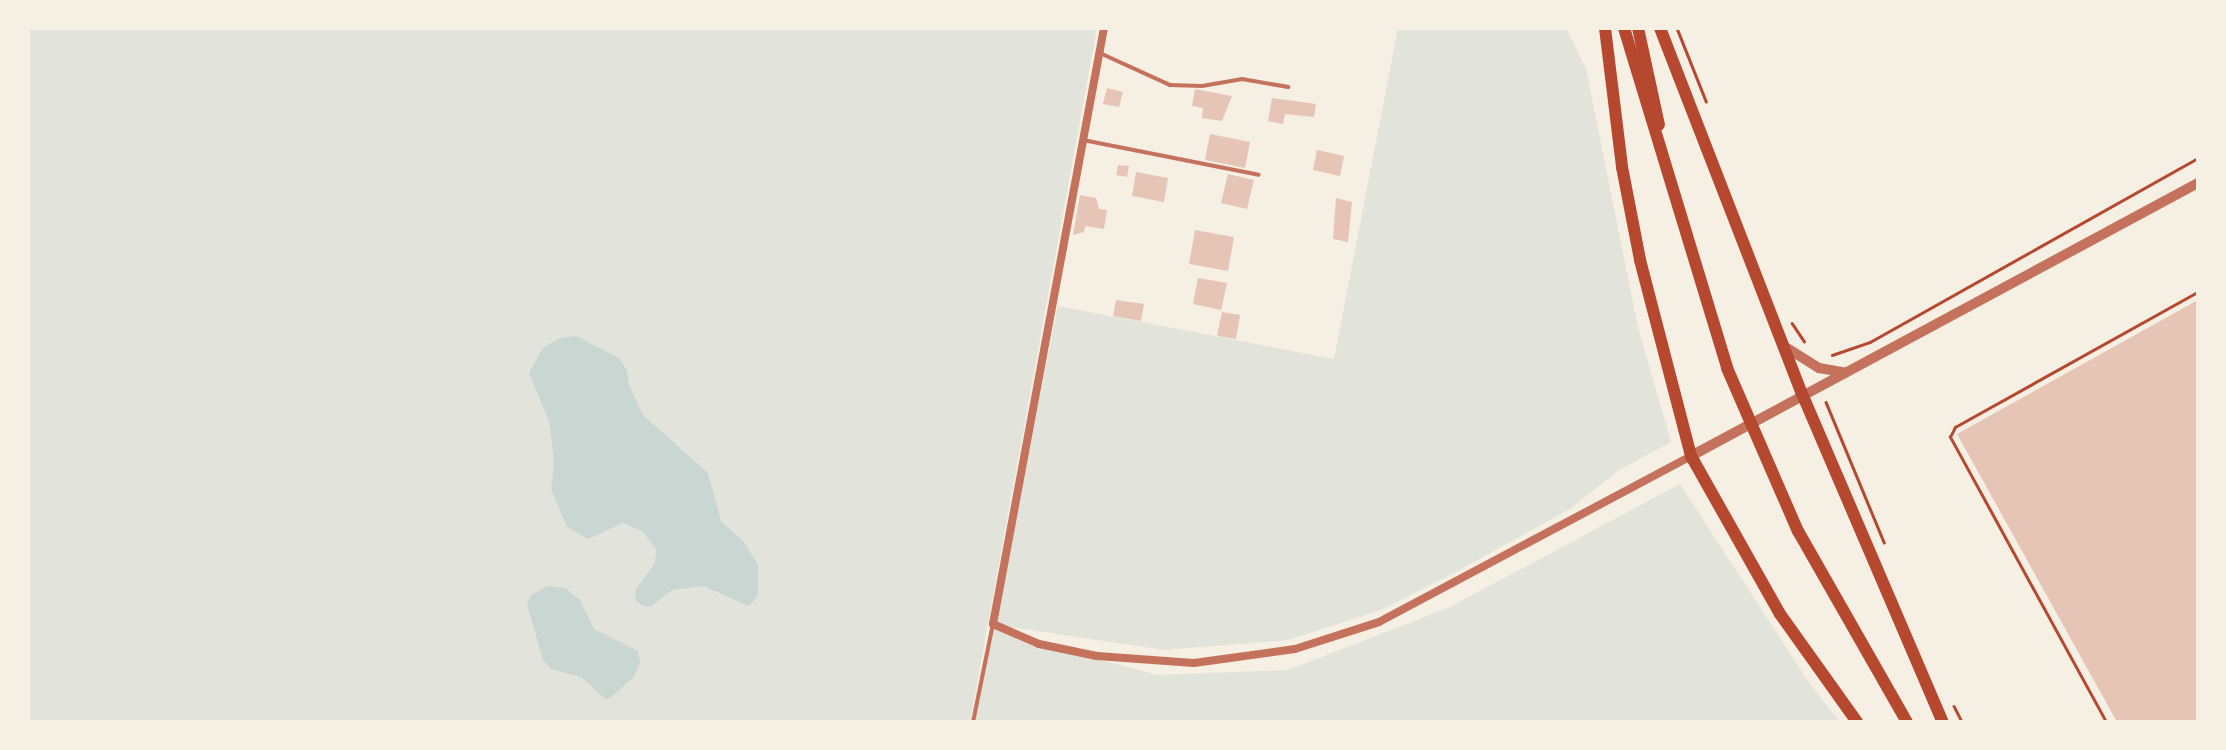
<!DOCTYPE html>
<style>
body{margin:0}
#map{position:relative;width:2226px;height:750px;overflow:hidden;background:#f6efe4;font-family:"Libre Baskerville",serif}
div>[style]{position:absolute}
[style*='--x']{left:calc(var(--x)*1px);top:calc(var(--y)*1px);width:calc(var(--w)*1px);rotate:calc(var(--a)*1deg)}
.green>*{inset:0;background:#e2e4dc}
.water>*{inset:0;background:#c9d6d2}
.building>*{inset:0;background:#e6c5b7}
.path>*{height:2.5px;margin:-1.25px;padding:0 1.25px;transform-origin:1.25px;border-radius:1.25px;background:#b5482f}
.service>*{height:4px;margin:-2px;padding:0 2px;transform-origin:2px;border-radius:2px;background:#c5725c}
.minor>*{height:8px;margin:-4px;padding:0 4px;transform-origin:4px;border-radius:4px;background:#c5725c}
.tertiary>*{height:10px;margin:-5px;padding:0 5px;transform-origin:5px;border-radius:5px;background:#c5725c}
.primary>*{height:12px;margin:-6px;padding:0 6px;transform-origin:6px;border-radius:6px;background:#b5482f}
span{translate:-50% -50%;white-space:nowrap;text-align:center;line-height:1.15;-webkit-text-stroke:8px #f6efe4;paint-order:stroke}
.frame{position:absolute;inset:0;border:30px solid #f6efe4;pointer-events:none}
</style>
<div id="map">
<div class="green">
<div style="clip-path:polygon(28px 28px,1097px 28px,970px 722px,28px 722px)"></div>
<div style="clip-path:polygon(1398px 28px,1566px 28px,1586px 69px,1638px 327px,1671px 442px,1619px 470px,1570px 509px,1456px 572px,1381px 610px,1288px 640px,1164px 650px,998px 625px,1039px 644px,1158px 675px,1288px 670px,1450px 607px,1680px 484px,1808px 681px,1840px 722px,973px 722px,1058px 306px,1334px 359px)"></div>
</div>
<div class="water">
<div style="clip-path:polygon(576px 336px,619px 358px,627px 370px,629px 385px,643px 415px,708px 473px,721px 521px,744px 542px,758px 565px,758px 595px,749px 606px,703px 586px,672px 590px,650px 607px,643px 606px,635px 600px,636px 589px,655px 563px,656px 549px,642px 531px,623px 523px,588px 539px,567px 527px,551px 489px,554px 464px,550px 424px,529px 373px,543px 348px,560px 338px)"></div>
<div style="clip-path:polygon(547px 586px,565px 588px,580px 600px,594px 629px,638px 651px,640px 663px,634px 677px,610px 698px,605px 699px,581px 677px,551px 669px,543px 660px,527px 605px,530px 596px)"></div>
</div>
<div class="building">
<div style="clip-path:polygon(1107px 88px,1123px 92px,1119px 107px,1103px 104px)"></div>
<div style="clip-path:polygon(1195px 89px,1232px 96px,1222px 121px,1202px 118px,1203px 108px,1192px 106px)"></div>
<div style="clip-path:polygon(1272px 98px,1316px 104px,1314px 117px,1285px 114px,1283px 124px,1268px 121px)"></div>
<div style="clip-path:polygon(1210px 134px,1250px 142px,1245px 168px,1205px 160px)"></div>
<div style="clip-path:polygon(1317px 150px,1344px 156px,1340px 176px,1313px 170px)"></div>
<div style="clip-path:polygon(1118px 165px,1129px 166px,1127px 177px,1116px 175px)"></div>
<div style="clip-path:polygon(1136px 172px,1168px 178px,1164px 202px,1132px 196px)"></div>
<div style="clip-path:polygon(1228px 174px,1254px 180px,1247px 209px,1221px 203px)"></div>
<div style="clip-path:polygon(1080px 195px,1096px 198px,1099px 209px,1107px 210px,1104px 229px,1085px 226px,1084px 232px,1073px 235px)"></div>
<div style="clip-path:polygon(1336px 198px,1352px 202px,1348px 242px,1333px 239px)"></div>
<div style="clip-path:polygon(1195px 230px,1234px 237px,1228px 271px,1189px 264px)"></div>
<div style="clip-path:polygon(1198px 278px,1227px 283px,1221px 310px,1193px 304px)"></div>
<div style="clip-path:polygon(1116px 300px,1144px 304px,1141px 321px,1113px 316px)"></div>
<div style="clip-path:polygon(2198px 300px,2198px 722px,2117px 722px,1957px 434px)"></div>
<div style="clip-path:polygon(1222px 312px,1240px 315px,1236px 339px,1217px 336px)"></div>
</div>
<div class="path">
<div style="--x:1677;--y:28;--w:79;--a:68.3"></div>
<div style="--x:1792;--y:323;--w:22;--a:56"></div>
<div style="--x:1832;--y:355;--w:40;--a:-18.9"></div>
<div style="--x:1870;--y:342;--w:376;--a:-29.3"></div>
<div style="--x:1826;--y:402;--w:152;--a:67.5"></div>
<div style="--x:1954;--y:706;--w:18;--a:63"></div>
<div style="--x:2106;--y:722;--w:325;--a:-118.7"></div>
<div style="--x:1950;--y:437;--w:11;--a:-63"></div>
<div style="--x:1955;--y:427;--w:278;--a:-29.1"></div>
</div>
<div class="service">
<div style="--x:1102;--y:54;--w:75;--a:24.5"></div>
<div style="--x:1170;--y:85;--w:32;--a:2"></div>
<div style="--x:1202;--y:86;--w:41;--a:-9.9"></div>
<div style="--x:1242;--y:79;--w:47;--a:9.9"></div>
<div style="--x:1083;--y:140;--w:179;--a:11.2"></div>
<div style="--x:973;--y:722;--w:100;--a:-78.5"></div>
</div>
<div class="minor">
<div style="--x:1104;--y:28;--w:606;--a:100.55"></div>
<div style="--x:993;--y:624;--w:50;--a:23.5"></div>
<div style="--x:1039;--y:644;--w:59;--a:11.7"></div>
<div style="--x:1097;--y:656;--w:97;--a:4.1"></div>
<div style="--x:1194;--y:663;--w:102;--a:-7.9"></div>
<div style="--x:1295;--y:649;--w:88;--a:-17.8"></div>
<div style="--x:1379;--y:622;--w:353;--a:-28"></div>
</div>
<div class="tertiary">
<div style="--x:1787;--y:348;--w:38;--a:32"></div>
<div style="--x:1819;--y:368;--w:27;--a:10"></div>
<div style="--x:1691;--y:456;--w:576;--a:-28.3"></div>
</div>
<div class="primary">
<div style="--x:1605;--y:28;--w:140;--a:83"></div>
<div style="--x:1622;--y:167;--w:95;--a:79"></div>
<div style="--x:1640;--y:260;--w:203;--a:75.4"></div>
<div style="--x:1691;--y:456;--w:181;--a:60.6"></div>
<div style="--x:1780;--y:614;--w:133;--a:54.5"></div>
<div style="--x:1624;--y:28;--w:355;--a:73.1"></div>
<div style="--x:1727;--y:368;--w:178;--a:66.5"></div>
<div style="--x:1798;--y:531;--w:220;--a:60.3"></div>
<div style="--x:1638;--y:28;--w:99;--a:77.8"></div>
<div style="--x:1660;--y:28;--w:395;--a:68.8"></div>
<div style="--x:1803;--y:396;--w:355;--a:66.8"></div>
</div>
<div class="frame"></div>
</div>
